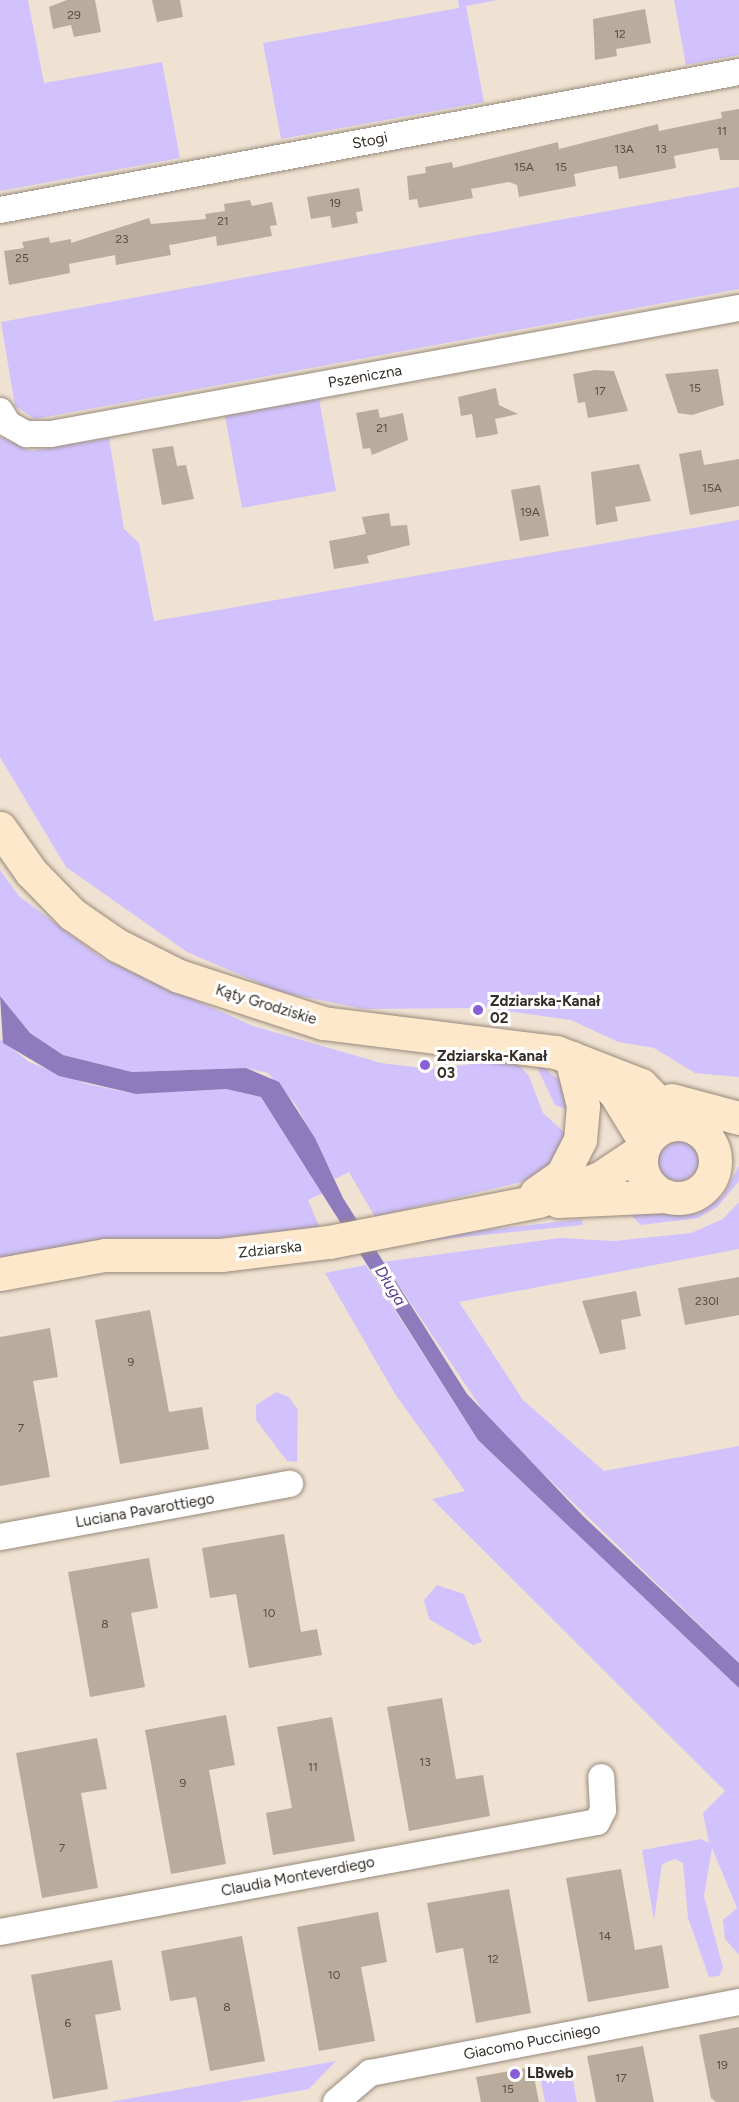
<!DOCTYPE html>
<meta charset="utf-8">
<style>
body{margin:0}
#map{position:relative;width:739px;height:2102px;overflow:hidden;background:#f0e2d2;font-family:Figtree,sans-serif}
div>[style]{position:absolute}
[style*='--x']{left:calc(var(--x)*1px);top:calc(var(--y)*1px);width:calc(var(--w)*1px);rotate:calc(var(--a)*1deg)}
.green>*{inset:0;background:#d1c2fd}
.round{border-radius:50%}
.water>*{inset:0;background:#8d7bbd}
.building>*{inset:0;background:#b9ac9c}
.roads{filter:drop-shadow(0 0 2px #978a7b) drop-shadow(0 0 2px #978a7b)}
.street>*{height:26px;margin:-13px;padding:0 13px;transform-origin:13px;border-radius:13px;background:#fff}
.secondary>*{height:33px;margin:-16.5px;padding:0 16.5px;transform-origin:16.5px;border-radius:16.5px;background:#fee8cc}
.secondary>.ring{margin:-16.5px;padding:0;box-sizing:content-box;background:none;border:33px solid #fee8cc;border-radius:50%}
.dots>*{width:16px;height:16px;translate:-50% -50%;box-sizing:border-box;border:3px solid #fff;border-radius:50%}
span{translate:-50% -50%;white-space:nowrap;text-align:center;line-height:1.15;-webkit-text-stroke:6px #fff;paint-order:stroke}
.number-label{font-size:12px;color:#544e45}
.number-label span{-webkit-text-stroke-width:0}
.street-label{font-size:15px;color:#332e28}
.poi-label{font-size:15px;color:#332e28;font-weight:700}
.left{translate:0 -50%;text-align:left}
.water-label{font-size:16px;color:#563b8c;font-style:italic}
</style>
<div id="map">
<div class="green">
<div style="clip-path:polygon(0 0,28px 0,44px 83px,162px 62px,180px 158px,0 191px)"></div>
<div style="clip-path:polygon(458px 0,498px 0,466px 6px,484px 102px,281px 139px,263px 43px,459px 8px)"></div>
<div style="clip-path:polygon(674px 0,739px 0,739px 55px,686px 65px)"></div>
<div style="clip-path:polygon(739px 187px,739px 289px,35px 419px,15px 406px,1px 322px)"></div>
<div style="clip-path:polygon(319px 399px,336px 491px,242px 508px,225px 416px)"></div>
<div style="clip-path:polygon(0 437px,31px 451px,109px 438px,124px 529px,139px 543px,154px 621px,739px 520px,739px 1077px,695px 1073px,654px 1048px,618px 1042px,571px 1020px,485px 1008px,364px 1009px,280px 992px,187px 952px,66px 867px,0 757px)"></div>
<div style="clip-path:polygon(0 870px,19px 896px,103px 959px,253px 1026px,381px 1063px,431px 1069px,495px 1061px,518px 1064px,529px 1076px,543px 1113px,565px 1133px,564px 1153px,526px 1181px,375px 1217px,349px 1172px,335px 1179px,296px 1105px,268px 1073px,246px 1068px,132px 1072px,63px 1055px,30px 1033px,0 996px)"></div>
<div style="clip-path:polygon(0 1039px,29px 1062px,87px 1084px,136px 1094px,226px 1089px,261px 1097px,323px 1193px,308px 1200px,320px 1228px,0 1260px)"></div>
<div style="clip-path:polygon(533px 1059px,564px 1084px,574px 1112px,555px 1105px)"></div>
<div class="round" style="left:657px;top:1139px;width:42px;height:42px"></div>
<div style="clip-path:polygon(739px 1166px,739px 1181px,717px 1207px,698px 1218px,641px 1225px,627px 1211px,697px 1214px,723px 1196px)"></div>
<div style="clip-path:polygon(739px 1202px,739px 1249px,459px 1302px,523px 1400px,604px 1471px,739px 1446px,739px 1663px,492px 1424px,383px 1262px,560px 1238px,614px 1241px,691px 1233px,723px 1219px)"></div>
<div style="clip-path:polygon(582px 1219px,583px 1225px,424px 1241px,424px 1237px)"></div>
<div style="clip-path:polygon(366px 1265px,478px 1440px,739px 1688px,739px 1955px,725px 1939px,723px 1920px,737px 1908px,712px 1848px,704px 1896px,723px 1968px,719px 1976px,709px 1977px,688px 1918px,683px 1863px,675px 1859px,662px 1864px,654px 1920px,642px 1850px,701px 1839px,709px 1843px,703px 1813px,725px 1791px,432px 1499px,465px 1491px,395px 1394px,325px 1273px)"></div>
<div style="clip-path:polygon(276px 1392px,289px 1397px,298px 1410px,297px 1462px,287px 1461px,256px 1420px,256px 1405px)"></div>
<div style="clip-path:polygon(437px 1585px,464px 1594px,482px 1642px,473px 1645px,429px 1619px,424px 1600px)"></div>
<div style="clip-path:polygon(336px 2061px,309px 2089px,238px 2102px,110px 2102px)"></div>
<div style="clip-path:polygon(570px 2065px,577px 2102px,545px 2102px,539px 2071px)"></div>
</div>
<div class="water">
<div style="clip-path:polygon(0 996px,30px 1033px,63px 1055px,132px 1072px,246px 1068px,279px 1082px,315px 1138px,343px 1198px,467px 1394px,583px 1516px,739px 1663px,739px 1688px,478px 1440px,261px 1097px,226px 1089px,136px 1094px,59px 1076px,3px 1043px)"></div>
</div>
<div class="building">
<div style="clip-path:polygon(67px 0,95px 0,101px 32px,74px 37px,71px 25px,53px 29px,49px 7px)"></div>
<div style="clip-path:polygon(152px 0,180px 0,183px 17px,157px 22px)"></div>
<div style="clip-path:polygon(645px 9px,651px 43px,616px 49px,617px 56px,595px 60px,593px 19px)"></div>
<div style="clip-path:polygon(739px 109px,739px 160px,720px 160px,718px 148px,710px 149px,674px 156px,676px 168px,619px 179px,617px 166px,609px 167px,574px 174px,576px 186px,519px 197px,517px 185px,509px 182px,471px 189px,473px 198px,419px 208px,417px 199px,409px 200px,407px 176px,426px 173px,425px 167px,452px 162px,453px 168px,558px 142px,559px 149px,658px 124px,659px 131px,722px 118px,721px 112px)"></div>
<div style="clip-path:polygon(359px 188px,363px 211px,356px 212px,358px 223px,332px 228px,330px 216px,311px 219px,307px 197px)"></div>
<div style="clip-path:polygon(250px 200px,252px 206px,272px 202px,277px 225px,270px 226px,272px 236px,217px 246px,216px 236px,176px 244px,169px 245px,171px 255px,116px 265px,115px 255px,69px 264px,70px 273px,9px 285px,4px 251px,24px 248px,22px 242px,49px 237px,50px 243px,71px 239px,71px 243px,149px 218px,151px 224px,206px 219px,205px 214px,225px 211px,224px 204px)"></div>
<div style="clip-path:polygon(718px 369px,724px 405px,692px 415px,678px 413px,665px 374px)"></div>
<div style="clip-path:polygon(595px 370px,614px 371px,628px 411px,588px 418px,585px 402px,578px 403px,573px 374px)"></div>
<div style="clip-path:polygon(496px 388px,499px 405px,518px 414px,495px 419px,498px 434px,476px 438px,472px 414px,461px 416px,458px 397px)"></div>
<div style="clip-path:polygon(378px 409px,380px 418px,403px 413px,408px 440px,372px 455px,370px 448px,363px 449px,356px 413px)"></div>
<div style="clip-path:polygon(173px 446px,177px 466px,186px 465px,194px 499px,162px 505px,152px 449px)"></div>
<div style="clip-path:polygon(701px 450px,704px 465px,739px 459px,739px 506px,690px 515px,679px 454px)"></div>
<div style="clip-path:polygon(639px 464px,651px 501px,615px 507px,618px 521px,596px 525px,591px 472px)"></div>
<div style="clip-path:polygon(540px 485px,549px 536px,520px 541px,511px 490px)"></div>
<div style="clip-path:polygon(389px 513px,391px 526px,407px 525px,410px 545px,367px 556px,369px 563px,334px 569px,329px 541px,366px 534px,362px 517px)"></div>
<div style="clip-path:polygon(739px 1277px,739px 1315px,685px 1325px,678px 1288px)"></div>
<div style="clip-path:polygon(636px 1291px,641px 1316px,621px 1320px,626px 1349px,600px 1354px,582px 1301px)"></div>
<div style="clip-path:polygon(150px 1310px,169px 1412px,202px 1407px,209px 1449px,120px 1464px,95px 1320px)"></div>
<div style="clip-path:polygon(50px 1328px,58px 1377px,33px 1381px,50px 1477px,0 1486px,0 1337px)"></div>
<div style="clip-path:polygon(284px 1534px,301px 1632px,317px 1629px,322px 1655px,249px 1668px,236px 1594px,210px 1598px,202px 1548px)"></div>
<div style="clip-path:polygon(149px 1558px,158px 1608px,131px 1613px,145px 1687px,90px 1697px,68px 1572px)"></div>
<div style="clip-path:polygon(442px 1698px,456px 1779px,483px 1775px,490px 1816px,409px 1831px,387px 1707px)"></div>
<div style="clip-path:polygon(226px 1715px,235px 1765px,209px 1770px,226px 1864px,171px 1874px,145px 1730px)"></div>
<div style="clip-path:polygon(332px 1717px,355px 1841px,273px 1855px,266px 1813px,292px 1808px,277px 1727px)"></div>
<div style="clip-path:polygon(97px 1738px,107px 1789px,81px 1793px,98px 1888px,42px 1898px,16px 1753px)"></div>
<div style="clip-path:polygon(621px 1869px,635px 1950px,662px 1945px,669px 1988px,588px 2002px,566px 1878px)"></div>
<div style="clip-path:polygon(509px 1889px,531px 2013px,476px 2023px,463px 1948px,436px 1953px,427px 1903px)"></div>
<div style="clip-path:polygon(378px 1912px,387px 1962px,361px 1967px,375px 2041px,319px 2051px,297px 1927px)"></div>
<div style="clip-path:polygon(242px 1936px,265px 2061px,210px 2071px,196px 1997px,170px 2001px,161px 1951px)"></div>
<div style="clip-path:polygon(112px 1960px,121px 2010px,95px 2015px,108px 2089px,53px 2099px,31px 1975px)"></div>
<div style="clip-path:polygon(739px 2027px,739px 2102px,716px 2102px,711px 2098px,699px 2035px)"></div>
<div style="clip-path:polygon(643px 2046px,654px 2102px,596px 2102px,587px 2056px)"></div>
<div style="clip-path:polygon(532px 2067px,539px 2102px,481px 2102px,476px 2077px)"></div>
</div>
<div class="roads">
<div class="street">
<div style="--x:0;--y:210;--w:752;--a:-10.58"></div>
<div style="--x:0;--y:411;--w:15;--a:58"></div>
<div style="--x:8;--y:424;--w:21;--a:29"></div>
<div style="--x:26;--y:434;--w:25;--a:0"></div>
<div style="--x:51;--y:434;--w:699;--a:-10.38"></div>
<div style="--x:0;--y:1537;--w:295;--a:-10.4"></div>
<div style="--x:0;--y:1932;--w:607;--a:-10.44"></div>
<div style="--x:597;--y:1822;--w:13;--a:-63"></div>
<div style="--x:603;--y:1810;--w:33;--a:-93"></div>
<div style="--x:336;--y:2102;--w:45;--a:-40.5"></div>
<div style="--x:370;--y:2073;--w:376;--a:-10.9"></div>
</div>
<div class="secondary">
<div style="--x:0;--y:828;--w:54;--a:54.8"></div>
<div style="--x:31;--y:872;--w:59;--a:45.7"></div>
<div style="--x:72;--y:914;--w:55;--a:34.6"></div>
<div style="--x:117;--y:945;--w:69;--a:26.6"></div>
<div style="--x:179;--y:976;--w:151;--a:18.1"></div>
<div style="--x:323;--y:1023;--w:235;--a:7.1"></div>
<div style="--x:556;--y:1052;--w:91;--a:21.2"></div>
<div style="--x:641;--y:1085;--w:53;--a:45.8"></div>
<div style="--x:590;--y:1068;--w:35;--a:45"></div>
<div style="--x:615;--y:1093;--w:57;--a:58.5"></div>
<div style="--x:671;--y:1100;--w:70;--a:14.8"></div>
<div class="ring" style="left:641px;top:1124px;width:41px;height:41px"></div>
<div style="--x:536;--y:1193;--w:32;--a:-35"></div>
<div style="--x:562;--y:1175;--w:39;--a:-63"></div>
<div style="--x:580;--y:1140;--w:34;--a:-85"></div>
<div style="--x:583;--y:1106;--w:50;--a:-103.8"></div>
<div style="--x:558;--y:1201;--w:108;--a:-2.7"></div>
<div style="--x:0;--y:1274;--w:107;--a:-10.3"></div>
<div style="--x:105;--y:1255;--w:116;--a:0"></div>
<div style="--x:221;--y:1255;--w:109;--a:-6.9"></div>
<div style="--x:329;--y:1242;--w:213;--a:-11.1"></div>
<div style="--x:538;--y:1201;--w:66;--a:-20.4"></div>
<div style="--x:600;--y:1178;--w:50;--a:-33.7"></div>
</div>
</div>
<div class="dots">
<div style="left:478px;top:1010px;background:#895fd9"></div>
<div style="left:425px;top:1065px;background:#895fd9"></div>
<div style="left:515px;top:2074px;background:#895fd9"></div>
</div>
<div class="number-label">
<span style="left:74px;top:16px">29</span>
<span style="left:620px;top:35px">12</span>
<span style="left:722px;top:132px">11</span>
<span style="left:624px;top:150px">13A</span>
<span style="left:661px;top:150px">13</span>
<span style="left:524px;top:168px">15A</span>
<span style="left:561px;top:168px">15</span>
<span style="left:335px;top:204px">19</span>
<span style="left:223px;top:222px">21</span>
<span style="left:122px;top:240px">23</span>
<span style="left:22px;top:259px">25</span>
<span style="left:695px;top:389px">15</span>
<span style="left:600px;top:392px">17</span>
<span style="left:382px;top:429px">21</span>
<span style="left:712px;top:489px">15A</span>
<span style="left:530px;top:513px">19A</span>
<span style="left:707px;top:1302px">230I</span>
<span style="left:131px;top:1363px">9</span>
<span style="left:21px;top:1429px">7</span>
<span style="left:269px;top:1614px">10</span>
<span style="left:105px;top:1625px">8</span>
<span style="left:425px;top:1763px">13</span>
<span style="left:313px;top:1768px">11</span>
<span style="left:183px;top:1784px">9</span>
<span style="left:62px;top:1849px">7</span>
<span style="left:605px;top:1937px">14</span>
<span style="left:493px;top:1960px">12</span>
<span style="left:334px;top:1976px">10</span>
<span style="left:227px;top:2008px">8</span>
<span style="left:68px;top:2024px">6</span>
<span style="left:722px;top:2066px">19</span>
<span style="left:621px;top:2079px">17</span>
<span style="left:508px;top:2090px">15</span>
</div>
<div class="street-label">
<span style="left:370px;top:141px;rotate:-11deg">Stogi</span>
<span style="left:365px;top:377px;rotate:-10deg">Pszeniczna</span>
<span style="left:266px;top:1005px;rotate:17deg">Kąty Grodziskie</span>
<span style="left:270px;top:1250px;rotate:-6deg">Zdziarska</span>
<span style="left:145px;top:1511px;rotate:-10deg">Luciana Pavarottiego</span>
<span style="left:298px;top:1877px;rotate:-11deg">Claudia Monteverdiego</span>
<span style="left:532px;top:2042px;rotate:-11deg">Giacomo Pucciniego</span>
</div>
<div class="poi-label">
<span class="left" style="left:490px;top:1010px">Zdziarska-Kanał<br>02</span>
<span class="left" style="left:437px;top:1065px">Zdziarska-Kanał<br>03</span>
<span class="left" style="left:527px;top:2074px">LBweb</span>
</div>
<div class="water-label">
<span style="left:390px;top:1286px;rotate:58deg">Długa</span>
</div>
</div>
